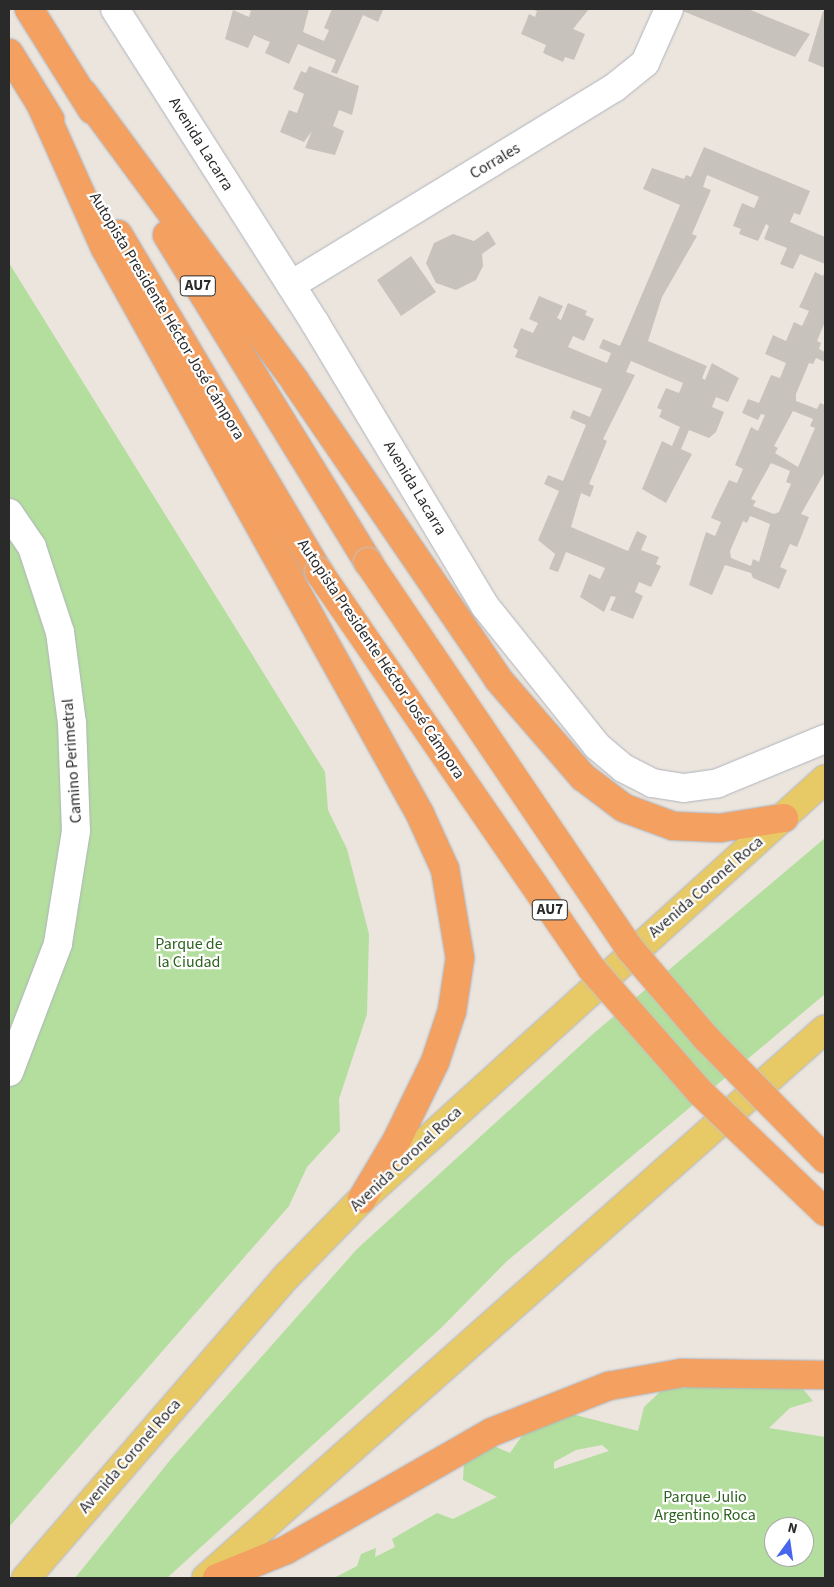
<!DOCTYPE html>
<meta charset="utf-8">
<style>
body{margin:0}
#map{position:relative;width:834px;height:1587px;overflow:hidden;background:#ebe5dd;font-family:"Source Sans 3",sans-serif}
div>[style]{position:absolute}
[style*='--x']{left:calc(var(--x)*1px);top:calc(var(--y)*1px);width:calc(var(--w)*1px);rotate:calc(var(--a)*1deg)}
.green>*{inset:0;background:#b3de9d}
.building>*{inset:0;background:#c7c3bc}
.roads{filter:drop-shadow(0 0 1px #b0b3bd) drop-shadow(0 0 1px #b0b3bd)}
.minor>*{height:28px;margin:-14px;padding:0 14px;transform-origin:14px;border-radius:14px;background:#fff}
.major>*{height:28px;margin:-14px;padding:0 14px;transform-origin:14px;border-radius:14px;background:#e7c966}
.highway>*{height:28px;margin:-14px;padding:0 14px;transform-origin:14px;border-radius:14px;background:#f3a060}
.bridges{filter:drop-shadow(0 0 1px #c3c3c3) drop-shadow(0 0 1px #c3c3c3)}
.highway-bridge>*{height:28px;margin:-14px;padding:0 14px;transform-origin:14px;border-radius:14px;background:#f3a060}
span{translate:-50% -50%;white-space:nowrap;text-align:center;line-height:1.15;-webkit-text-stroke:4.5px #fff;paint-order:stroke}
.shield-label span{padding:1px 4px;background:#fff;border:1px solid;border-radius:4px;-webkit-text-stroke-width:0}
.shield-label{font-size:15px;color:#2a2a2a;font-weight:700}
.street-label{font-size:16px;color:#2a2a2a}
.park-label{font-size:16px;color:#2d621f}
.frame{position:absolute;inset:0;border:10px solid #2a2a2a;pointer-events:none}
.north{position:absolute;left:764px;top:1517px;width:50px;height:50px;box-sizing:border-box;background:#fff;border:1px solid #aaa;border-radius:50%;rotate:14deg;font-size:14px;font-weight:700;line-height:20px;text-align:center;color:#2a2a2a}
.north::after{content:'';display:block;margin:auto;width:18px;height:22px;background:#4866ed;clip-path:polygon(50% 0,100% 100%,50% 72%,0 100%)}
</style>
<div id="map">
<div class="green">
<div style="clip-path:polygon(9px 263px,325px 772px,328px 810px,347px 849px,369px 934px,367px 1014px,339px 1099px,340px 1131px,307px 1167px,289px 1206px,9px 1527px)"></div>
<div style="clip-path:polygon(825px 838px,825px 994px,507px 1261px,441px 1328px,167px 1578px,75px 1578px,171px 1459px,357px 1249px,594px 1033px)"></div>
<div style="clip-path:polygon(evenodd,798px 1383px,813px 1401px,790px 1408px,769px 1428px,825px 1437px,825px 1578px,334px 1578px,357px 1566px,361px 1554px,376px 1548px,375px 1557px,395px 1547px,392px 1539px,437px 1513px,453px 1519px,497px 1497px,463px 1480px,464px 1460px,489px 1444px,510px 1453px,533px 1420px,560px 1411px,638px 1431px,644px 1407px,664px 1388px,798px 1383px,602px 1445px,609px 1451px,554px 1469px,554px 1462px,576px 1450px,602px 1445px,798px 1383px,774px 1527px,804px 1527px,804px 1557px,774px 1557px,774px 1527px)"></div>
</div>
<div class="building">
<div style="clip-path:polygon(246px 9px,309px 9px,303px 32px,324px 41px,329px 30px,324px 28px,332px 9px,383px 10px,378px 22px,363px 15px,337px 74px,331px 72px,336px 60px,298px 44px,289px 64px,265px 53px,270px 42px,260px 38px,254px 35px,248px 48px,225px 39px,233px 10px,249px 17px,251px 11px)"></div>
<div style="clip-path:polygon(531px 9px,589px 9px,573px 29px,585px 34px,574px 60px,565px 57px,563px 62px,543px 53px,546px 45px,521px 34px,529px 14px,535px 17px,537px 11px)"></div>
<div style="clip-path:polygon(678px 9px,748px 9px,810px 34px,795px 57px)"></div>
<div style="clip-path:polygon(823px 11px,825px 12px,825px 68px,808px 61px)"></div>
<div style="clip-path:polygon(309px 66px,359px 86px,352px 115px,339px 110px,333px 126px,344px 131px,335px 155px,305px 148px,312px 131px,304px 142px,280px 132px,289px 110px,297px 113px,304px 94px,293px 89px,301px 71px,306px 73px)"></div>
<div style="clip-path:polygon(704px 147px,810px 191px,800px 215px,794px 213px,790px 222px,825px 237px,825px 264px,800px 254px,793px 269px,780px 264px,787px 248px,764px 239px,769px 226px,766px 224px,758px 241px,739px 234px,741px 229px,733px 226px,742px 203px,754px 208px,759px 197px,707px 175px,703px 187px,711px 190px,692px 234px,697px 236px,662px 297px,648px 341px,707px 366px,702px 378px,705px 380px,712px 363px,739px 378px,728px 402px,716px 397px,712px 407px,724px 412px,716px 432px,709px 438px,689px 430px,681px 449px,692px 454px,666px 503px,642px 489px,662px 441px,672px 446px,680px 427px,659px 417px,662px 410px,657px 408px,666px 388px,679px 393px,683px 383px,631px 361px,626px 372px,635px 375px,603px 439px,607px 441px,589px 484px,594px 486px,590px 497px,581px 493px,571px 527px,628px 551px,637px 531px,647px 536px,641px 550px,659px 557px,656px 564px,661px 566px,651px 587px,639px 582px,635px 592px,643px 596px,633px 619px,610px 610px,616px 597px,611px 596px,604px 612px,580px 597px,589px 574px,600px 579px,605px 568px,566px 552px,558px 572px,549px 569px,555px 554px,538px 540px,559px 491px,544px 484px,548px 475px,563px 481px,586px 425px,570px 418px,573px 410px,590px 417px,602px 389px,515px 357px,518px 350px,513px 347px,521px 328px,533px 333px,538px 323px,529px 319px,539px 296px,563px 306px,557px 318px,561px 320px,568px 303px,587px 311px,585px 315px,594px 319px,584px 341px,573px 336px,568px 347px,607px 363px,611px 353px,599px 348px,603px 339px,620px 346px,680px 205px,643px 189px,652px 168px,684px 179px,686px 175px,691px 177px)"></div>
<div style="clip-path:polygon(488px 231px,496px 244px,482px 254px,483px 266px,476px 280px,456px 290px,436px 283px,426px 263px,434px 243px,453px 234px,474px 241px)"></div>
<div style="clip-path:polygon(411px 256px,436px 292px,401px 316px,377px 280px)"></div>
<div style="clip-path:polygon(evenodd,825px 271px,825px 322px,817px 341px,821px 343px,819px 349px,825px 352px,825px 362px,816px 358px,813px 364px,809px 363px,796px 394px,796px 401px,817px 409px,820px 403px,825px 405px,825px 472px,801px 514px,809px 517px,797px 547px,790px 544px,780px 567px,787px 570px,779px 589px,753px 578px,751px 573px,725px 565px,712px 595px,689px 585px,706px 532px,715px 536px,721px 522px,711px 518px,715px 509px,729px 480px,737px 483px,743px 469px,735px 465px,751px 427px,758px 431px,765px 415px,761px 414px,758px 420px,742px 413px,748px 399px,759px 403px,771px 375px,780px 378px,786px 363px,765px 354px,773px 335px,786px 341px,794px 322px,802px 326px,809px 311px,799px 307px,803px 299px,815px 272px,823px 276px,825px 271px,793px 411px,813px 419px,810px 426px,815px 428px,798px 467px,775px 453px,778px 448px,774px 446px,793px 411px,825px 271px,771px 463px,790px 471px,786px 482px,791px 484px,779px 512px,774px 514px,753px 506px,756px 501px,751px 499px,771px 463px,825px 271px,750px 516px,770px 524px,759px 562px,753px 559px,751px 566px,731px 558px,730px 551px,743px 521px,747px 523px,750px 516px)"></div>
</div>
<div class="roads">
<div class="minor">
<div style="--x:115;--y:9;--w:372;--a:57.5"></div>
<div style="--x:315;--y:323;--w:330;--a:59"></div>
<div style="--x:485;--y:606;--w:179;--a:51.3"></div>
<div style="--x:597;--y:746;--w:34;--a:40"></div>
<div style="--x:623;--y:768;--w:33;--a:27"></div>
<div style="--x:652;--y:783;--w:32;--a:9"></div>
<div style="--x:684;--y:788;--w:34;--a:-8"></div>
<div style="--x:718;--y:783;--w:116;--a:-22.4"></div>
<div style="--x:291;--y:285;--w:378;--a:-31.4"></div>
<div style="--x:614;--y:88;--w:40;--a:-39"></div>
<div style="--x:645;--y:63;--w:59;--a:-66"></div>
<div style="--x:9;--y:513;--w:41;--a:55.9"></div>
<div style="--x:32;--y:547;--w:89;--a:71.8"></div>
<div style="--x:60;--y:632;--w:92;--a:82.5"></div>
<div style="--x:72;--y:723;--w:108;--a:87.9"></div>
<div style="--x:76;--y:831;--w:114;--a:99.1"></div>
<div style="--x:58;--y:944;--w:137;--a:110.9"></div>
</div>
<div class="major">
<div style="--x:26;--y:1578;--w:399;--a:-49.2"></div>
<div style="--x:287;--y:1276;--w:107;--a:-45.8"></div>
<div style="--x:362;--y:1199;--w:625;--a:-42.21"></div>
<div style="--x:206;--y:1578;--w:827;--a:-41.57"></div>
</div>
<div class="highway">
<div style="--x:29;--y:9;--w:119;--a:58"></div>
<div style="--x:9;--y:53;--w:78;--a:58.2"></div>
<div style="--x:83;--y:93;--w:358;--a:53.6"></div>
<div style="--x:295;--y:381;--w:361;--a:55.7"></div>
<div style="--x:498;--y:679;--w:130;--a:49.1"></div>
<div style="--x:583;--y:777;--w:51;--a:37.1"></div>
<div style="--x:624;--y:808;--w:52;--a:20.2"></div>
<div style="--x:673;--y:826;--w:47;--a:2.4"></div>
<div style="--x:720;--y:828;--w:65;--a:-8.9"></div>
<div style="--x:41;--y:105;--w:157;--a:65.9"></div>
<div style="--x:105;--y:248;--w:648;--a:60.9"></div>
<div style="--x:420;--y:814;--w:60;--a:65.6"></div>
<div style="--x:445;--y:869;--w:90;--a:80.4"></div>
<div style="--x:460;--y:958;--w:54;--a:98.6"></div>
<div style="--x:452;--y:1011;--w:54;--a:108.4"></div>
<div style="--x:435;--y:1062;--w:87;--a:116"></div>
<div style="--x:397;--y:1140;--w:69;--a:120.7"></div>
<div style="--x:118;--y:234;--w:393;--a:59.3"></div>
<div style="--x:167;--y:235;--w:384;--a:58.4"></div>
<div style="--x:217;--y:1578;--w:74;--a:-22.1"></div>
<div style="--x:286;--y:1550;--w:237;--a:-29.8"></div>
<div style="--x:492;--y:1432;--w:126;--a:-21.5"></div>
<div style="--x:609;--y:1386;--w:74;--a:-10.1"></div>
<div style="--x:682;--y:1373;--w:143;--a:0.8"></div>
</div>
</div>
<div class="bridges">
<div class="highway-bridge">
<div style="--x:368;--y:562;--w:467;--a:55.9"></div>
<div style="--x:630;--y:949;--w:118;--a:49.5"></div>
<div style="--x:707;--y:1039;--w:168;--a:45.5"></div>
<div style="--x:319;--y:572;--w:480;--a:55.5"></div>
<div style="--x:591;--y:968;--w:165;--a:48.7"></div>
<div style="--x:700;--y:1092;--w:173;--a:43.8"></div>
</div>
</div>
<div class="shield-label">
<span style="left:198px;top:286px">AU7</span>
<span style="left:550px;top:910px">AU7</span>
</div>
<div class="street-label">
<span style="left:201px;top:144px;rotate:58deg">Avenida Lacarra</span>
<span style="left:495px;top:161px;rotate:-31deg">Corrales</span>
<span style="left:167px;top:316px;rotate:59deg">Autopista Presidente Héctor José Cámpora</span>
<span style="left:415px;top:488px;rotate:59deg">Avenida Lacarra</span>
<span style="left:381px;top:659px;rotate:56deg">Autopista Presidente Héctor José Cámpora</span>
<span style="left:72px;top:761px;rotate:-94deg">Camino Perimetral</span>
<span style="left:706px;top:887px;rotate:-41deg">Avenida Coronel Roca</span>
<span style="left:406px;top:1159px;rotate:-43deg">Avenida Coronel Roca</span>
<span style="left:130px;top:1456px;rotate:-49deg">Avenida Coronel Roca</span>
</div>
<div class="park-label">
<span style="left:189px;top:953px">Parque de<br>la Ciudad</span>
<span style="left:705px;top:1506px">Parque Julio<br>Argentino Roca</span>
</div>
<div class="frame"></div>
<div class="north">N</div>
</div>
